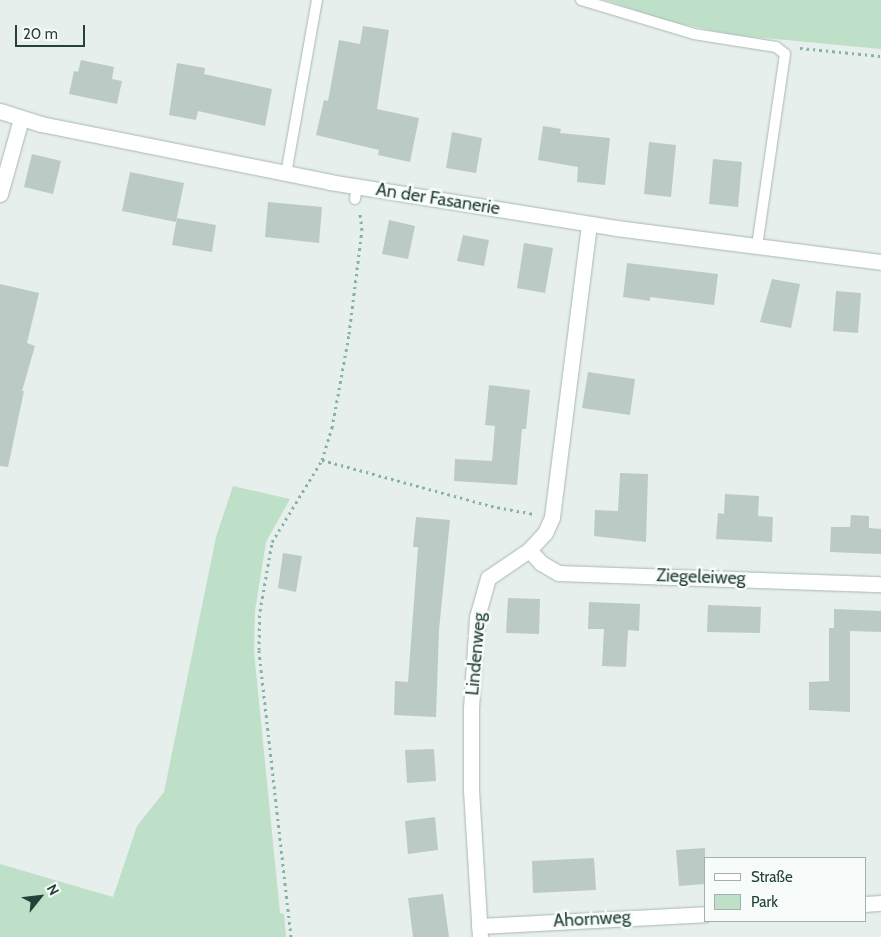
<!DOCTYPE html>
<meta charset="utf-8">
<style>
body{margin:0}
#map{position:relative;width:881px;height:937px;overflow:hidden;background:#e6efeb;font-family:Cabin,sans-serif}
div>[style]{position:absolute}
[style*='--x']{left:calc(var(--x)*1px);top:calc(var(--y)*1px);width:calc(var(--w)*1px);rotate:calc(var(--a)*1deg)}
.green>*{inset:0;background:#bfe0c8}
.building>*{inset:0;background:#bbcac4}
.path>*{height:3px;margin-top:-1.5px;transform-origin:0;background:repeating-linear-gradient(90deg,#86b3a5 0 2.5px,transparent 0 6.5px)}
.roads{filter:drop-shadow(0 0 1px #a8b8b2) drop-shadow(0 0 1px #a8b8b2)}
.lane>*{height:10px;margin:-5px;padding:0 5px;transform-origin:5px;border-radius:5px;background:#fff}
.street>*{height:15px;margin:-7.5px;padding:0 7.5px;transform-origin:7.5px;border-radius:7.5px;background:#fff}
span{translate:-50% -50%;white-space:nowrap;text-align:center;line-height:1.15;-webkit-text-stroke:5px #f7fbf9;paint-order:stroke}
.street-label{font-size:18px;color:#24423a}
.legend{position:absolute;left:704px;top:857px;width:162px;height:65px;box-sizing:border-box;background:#f7fbf9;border:1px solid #a3b1ad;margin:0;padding:6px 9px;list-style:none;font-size:15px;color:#24423a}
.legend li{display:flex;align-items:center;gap:10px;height:25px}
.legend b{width:25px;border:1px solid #a3b1ad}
.north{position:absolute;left:15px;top:872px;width:50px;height:50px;-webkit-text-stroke:4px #f7fbf9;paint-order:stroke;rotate:61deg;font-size:14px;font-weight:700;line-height:20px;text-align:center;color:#24423a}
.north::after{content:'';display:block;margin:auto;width:18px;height:22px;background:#24423a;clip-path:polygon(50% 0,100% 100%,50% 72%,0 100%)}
.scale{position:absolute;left:15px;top:25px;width:70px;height:22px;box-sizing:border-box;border:2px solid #24423a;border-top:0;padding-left:6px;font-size:15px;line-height:18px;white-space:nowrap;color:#24423a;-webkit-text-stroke:4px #f7fbf9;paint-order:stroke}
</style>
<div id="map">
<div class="green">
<div style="clip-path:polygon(605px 0,881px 0,881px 49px,733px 35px,664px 20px)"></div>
<div style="clip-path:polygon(233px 486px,290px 499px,266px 542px,255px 611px,254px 651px,280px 913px,284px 914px,286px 937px,0 937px,0 864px,113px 897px,137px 826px,164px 792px,216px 537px)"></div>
</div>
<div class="building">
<div style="clip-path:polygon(363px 26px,389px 30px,377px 109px,419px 118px,410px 162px,378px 155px,379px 150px,316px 135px,324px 100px,328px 101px,339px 40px,360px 44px)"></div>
<div style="clip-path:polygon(81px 60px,114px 67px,112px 79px,122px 81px,117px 104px,69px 94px,74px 71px,78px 72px)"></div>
<div style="clip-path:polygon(177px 63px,205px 68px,204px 74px,272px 89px,265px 126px,198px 111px,196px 120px,169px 115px)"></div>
<div style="clip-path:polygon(543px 126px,561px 129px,560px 133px,610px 138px,605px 185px,577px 182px,578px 167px,538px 160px)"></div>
<div style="clip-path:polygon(452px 132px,482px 138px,476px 173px,446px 168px)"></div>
<div style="clip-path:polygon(649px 142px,676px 145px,671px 197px,644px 194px)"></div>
<div style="clip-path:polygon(32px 154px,61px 161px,53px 194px,24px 187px)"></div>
<div style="clip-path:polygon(713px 159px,742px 162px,738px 207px,709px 204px)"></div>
<div style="clip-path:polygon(130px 172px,184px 183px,176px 222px,122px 211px)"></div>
<div style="clip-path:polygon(268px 202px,322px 207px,319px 243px,265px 237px)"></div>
<div style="clip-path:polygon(177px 218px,216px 225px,212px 252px,172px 245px)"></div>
<div style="clip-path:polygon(389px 220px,415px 226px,408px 259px,382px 254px)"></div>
<div style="clip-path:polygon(463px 235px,489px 240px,484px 266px,457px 261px)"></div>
<div style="clip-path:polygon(524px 243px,553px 248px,545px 293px,517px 288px)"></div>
<div style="clip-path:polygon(627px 263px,718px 274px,714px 305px,650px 297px,650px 301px,623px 297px)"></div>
<div style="clip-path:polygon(772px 279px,800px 284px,791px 328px,760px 322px)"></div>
<div style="clip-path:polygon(0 284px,39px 293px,27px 343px,35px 346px,22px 391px,24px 391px,8px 467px,0 466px)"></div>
<div style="clip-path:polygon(836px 291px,861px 293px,858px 333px,833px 331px)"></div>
<div style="clip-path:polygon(588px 372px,635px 379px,630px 415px,582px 408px)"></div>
<div style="clip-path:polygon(489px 385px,530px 390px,526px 429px,522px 429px,517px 485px,454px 481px,455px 459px,492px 461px,495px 426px,485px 425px)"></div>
<div style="clip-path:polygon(620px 473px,648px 474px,646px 542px,594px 536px,595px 510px,618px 511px)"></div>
<div style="clip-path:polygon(725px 494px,759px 496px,758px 516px,773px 517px,772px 542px,716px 539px,718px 513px,724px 514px)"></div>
<div style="clip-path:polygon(851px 515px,869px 516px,869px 528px,881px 529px,881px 554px,830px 552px,831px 527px,850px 527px)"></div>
<div style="clip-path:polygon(416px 517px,450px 520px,439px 630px,436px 717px,394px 715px,395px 681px,408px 682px,418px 547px,413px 547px)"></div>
<div style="clip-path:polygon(283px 553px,302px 556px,296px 592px,278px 588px)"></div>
<div style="clip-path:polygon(508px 598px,540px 599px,539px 634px,506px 633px)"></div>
<div style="clip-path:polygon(589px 602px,640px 604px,639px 631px,628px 630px,626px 667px,602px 666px,604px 629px,588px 629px)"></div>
<div style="clip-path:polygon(708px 605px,761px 607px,760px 633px,707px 632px)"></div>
<div style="clip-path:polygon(834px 609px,881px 611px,881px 632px,850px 631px,850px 712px,809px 710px,809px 682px,829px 681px,829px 628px,834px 628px)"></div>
<div style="clip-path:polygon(434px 749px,436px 781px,407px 783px,405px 750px)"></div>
<div style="clip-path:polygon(435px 817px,438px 850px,408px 854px,405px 821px)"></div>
<div style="clip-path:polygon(705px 848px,705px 884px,679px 886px,676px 850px)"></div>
<div style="clip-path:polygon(594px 858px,596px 890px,533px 893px,532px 861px)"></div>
<div style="clip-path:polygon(443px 894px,449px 937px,413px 937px,408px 898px)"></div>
</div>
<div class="path">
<div style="--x:800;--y:48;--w:81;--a:5.6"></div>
<div style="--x:322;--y:460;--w:175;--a:15.2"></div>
<div style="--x:491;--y:506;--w:44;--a:10.5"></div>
<div style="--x:291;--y:937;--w:289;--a:-96.4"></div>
<div style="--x:259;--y:650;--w:39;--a:-89"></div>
<div style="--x:260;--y:611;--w:70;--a:-80.1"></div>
<div style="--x:272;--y:542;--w:96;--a:-58.6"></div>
<div style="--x:322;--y:460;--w:34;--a:-73"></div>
<div style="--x:332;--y:428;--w:96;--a:-79.7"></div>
<div style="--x:349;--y:334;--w:105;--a:-82.9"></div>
<div style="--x:362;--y:230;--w:17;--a:-97"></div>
</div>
<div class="roads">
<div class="lane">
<div style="--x:581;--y:0;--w:118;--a:16.7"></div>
<div style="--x:694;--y:34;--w:83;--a:9"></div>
<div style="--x:776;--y:47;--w:11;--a:38"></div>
<div style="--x:785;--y:54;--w:194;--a:98.3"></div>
<div style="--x:286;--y:174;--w:177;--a:-79.9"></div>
<div style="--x:355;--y:199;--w:13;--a:-81"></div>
</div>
<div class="street">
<div style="--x:0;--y:111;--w:43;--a:17.6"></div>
<div style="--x:41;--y:124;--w:295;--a:11.3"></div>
<div style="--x:330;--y:182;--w:290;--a:9.1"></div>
<div style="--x:616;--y:228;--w:267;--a:7.3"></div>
<div style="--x:0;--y:194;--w:78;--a:-74.4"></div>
<div style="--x:529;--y:550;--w:18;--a:47"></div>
<div style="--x:541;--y:563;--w:20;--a:30"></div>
<div style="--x:558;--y:573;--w:323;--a:2"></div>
<div style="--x:865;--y:904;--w:16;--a:-4"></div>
<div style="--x:479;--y:926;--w:226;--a:-3"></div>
<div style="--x:480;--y:937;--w:147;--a:-93.5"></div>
<div style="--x:471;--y:790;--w:82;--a:-90"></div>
<div style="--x:471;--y:708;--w:91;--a:-86.2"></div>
<div style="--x:477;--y:617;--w:41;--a:-74.2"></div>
<div style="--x:488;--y:578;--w:50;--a:-34.3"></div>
<div style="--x:529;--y:550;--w:23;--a:-47"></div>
<div style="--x:545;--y:533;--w:17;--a:-66"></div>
<div style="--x:552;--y:517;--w:295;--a:-82.8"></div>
</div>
</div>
<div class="street-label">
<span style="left:438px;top:199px;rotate:9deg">An der Fasanerie</span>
<span style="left:701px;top:577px;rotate:2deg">Ziegeleiweg</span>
<span style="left:476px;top:654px;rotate:-85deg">Lindenweg</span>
<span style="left:592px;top:919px;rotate:-3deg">Ahornweg</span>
</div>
<ul class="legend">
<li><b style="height:6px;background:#fff"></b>Straße</li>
<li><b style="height:14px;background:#bfe0c8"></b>Park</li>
</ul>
<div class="north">N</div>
<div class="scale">20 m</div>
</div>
